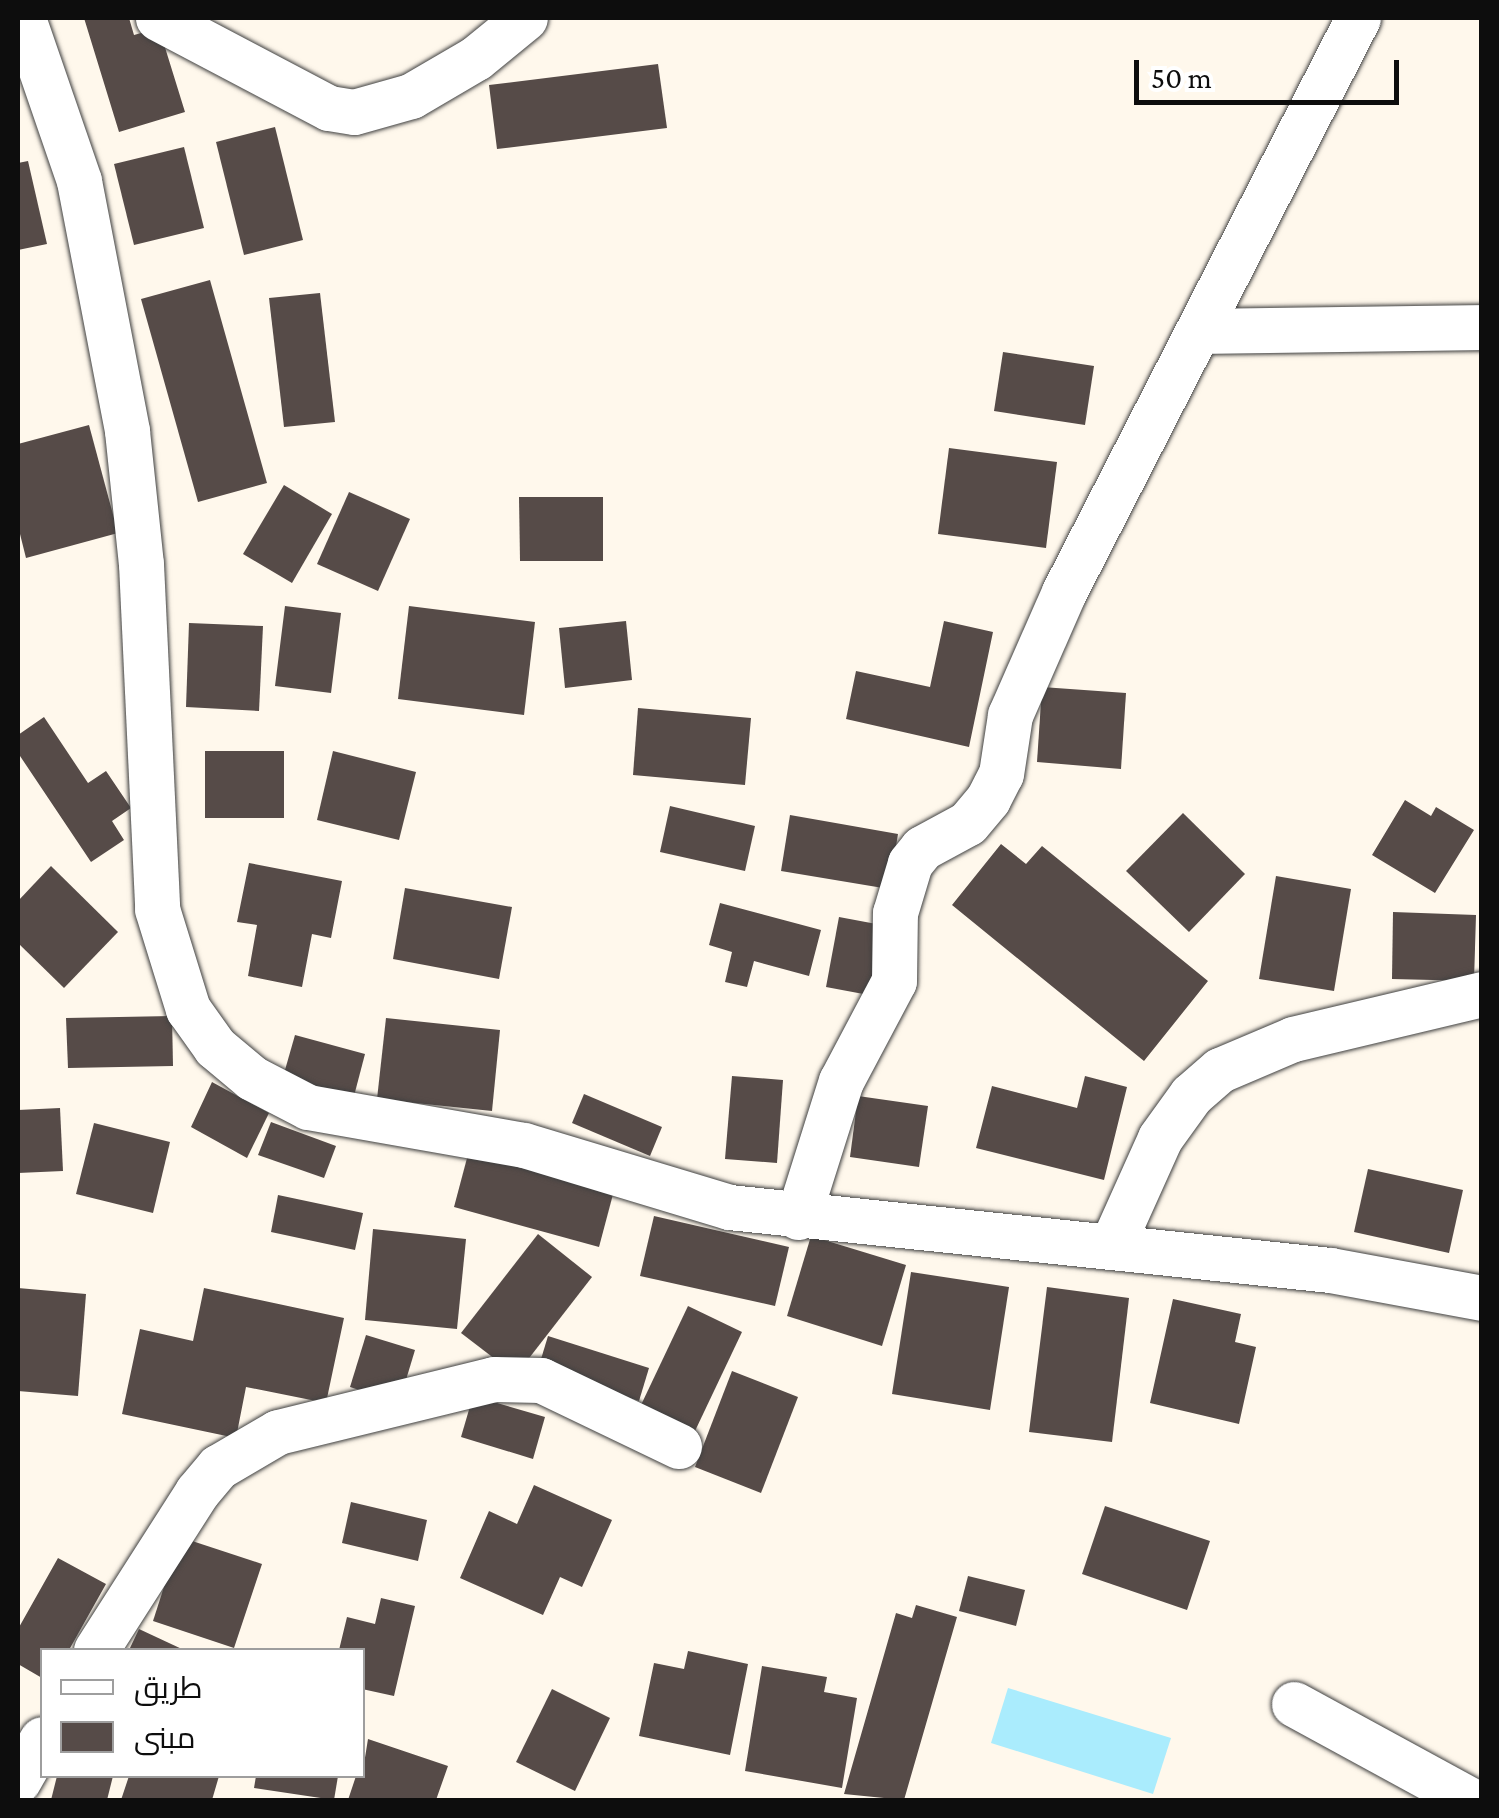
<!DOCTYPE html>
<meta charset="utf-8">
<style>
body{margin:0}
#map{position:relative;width:1499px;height:1818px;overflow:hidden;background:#fff8ec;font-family:"Crimson Pro",Cairo,serif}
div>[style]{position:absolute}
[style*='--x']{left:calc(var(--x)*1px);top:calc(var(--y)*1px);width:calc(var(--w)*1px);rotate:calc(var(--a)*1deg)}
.water>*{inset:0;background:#aaecfd}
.building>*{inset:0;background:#564b48}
.roads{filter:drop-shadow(0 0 2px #404040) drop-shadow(0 0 2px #404040)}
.minor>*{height:45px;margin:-22.5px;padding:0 22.5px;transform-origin:22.5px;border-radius:22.5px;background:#fff}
span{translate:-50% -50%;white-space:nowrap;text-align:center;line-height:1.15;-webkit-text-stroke:10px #fff;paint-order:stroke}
.frame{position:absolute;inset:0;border:20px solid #0d0d0d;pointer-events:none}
.legend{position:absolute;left:40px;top:1648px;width:325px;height:130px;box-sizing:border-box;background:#fff;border:2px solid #9e9e9e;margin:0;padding:12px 18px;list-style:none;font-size:30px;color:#0d0d0d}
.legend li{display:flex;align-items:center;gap:20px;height:50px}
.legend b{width:50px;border:2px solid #9e9e9e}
.scale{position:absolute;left:1134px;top:60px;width:265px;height:45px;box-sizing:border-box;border:5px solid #0d0d0d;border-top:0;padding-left:12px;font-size:30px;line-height:35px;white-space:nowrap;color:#0d0d0d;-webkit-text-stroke:8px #fff;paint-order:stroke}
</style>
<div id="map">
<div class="water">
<div style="clip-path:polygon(1008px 1688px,1171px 1738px,1153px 1794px,991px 1743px)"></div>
</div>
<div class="building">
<div style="clip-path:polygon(84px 18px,129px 18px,134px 35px,159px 28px,185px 112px,119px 132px)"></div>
<div style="clip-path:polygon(658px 64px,667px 128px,497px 149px,489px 85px)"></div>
<div style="clip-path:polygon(275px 127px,303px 240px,244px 255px,216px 142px)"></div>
<div style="clip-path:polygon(184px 147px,204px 228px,134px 245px,114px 164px)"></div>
<div style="clip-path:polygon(28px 161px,47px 244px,18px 250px,18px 163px)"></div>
<div style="clip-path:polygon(210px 280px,267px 483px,198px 502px,141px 299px)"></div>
<div style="clip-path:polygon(320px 293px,335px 422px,284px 427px,269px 298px)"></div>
<div style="clip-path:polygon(1003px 352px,1094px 366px,1085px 425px,994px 411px)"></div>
<div style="clip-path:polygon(89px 425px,118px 533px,26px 558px,18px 526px,18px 444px)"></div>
<div style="clip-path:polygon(949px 448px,1057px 462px,1046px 548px,938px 534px)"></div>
<div style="clip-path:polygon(284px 485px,332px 514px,292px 583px,243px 554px)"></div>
<div style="clip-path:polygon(349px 492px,410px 519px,378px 591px,317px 564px)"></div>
<div style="clip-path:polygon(519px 497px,603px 497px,603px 561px,520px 561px)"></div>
<div style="clip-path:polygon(285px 606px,341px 613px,331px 693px,275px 686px)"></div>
<div style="clip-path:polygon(409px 606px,535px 622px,524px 715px,398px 699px)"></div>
<div style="clip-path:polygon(626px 621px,632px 680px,565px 688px,559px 628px)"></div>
<div style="clip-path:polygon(944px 621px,993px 632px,969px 747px,846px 719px,856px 671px,930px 687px)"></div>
<div style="clip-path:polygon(189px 623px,263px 626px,259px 711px,186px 707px)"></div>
<div style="clip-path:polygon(1042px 687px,1126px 693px,1121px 769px,1037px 762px)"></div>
<div style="clip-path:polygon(638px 708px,751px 718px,745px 785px,633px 775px)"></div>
<div style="clip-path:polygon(44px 717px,88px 783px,106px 771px,131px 808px,112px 821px,124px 840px,91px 862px,18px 753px,18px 735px)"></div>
<div style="clip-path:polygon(205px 751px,284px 751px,284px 818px,205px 818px)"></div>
<div style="clip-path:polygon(333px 751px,416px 772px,399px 840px,317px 820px)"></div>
<div style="clip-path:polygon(1405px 800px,1431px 816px,1436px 807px,1474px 830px,1435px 893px,1372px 855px)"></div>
<div style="clip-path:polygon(670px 806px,755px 826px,745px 871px,660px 852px)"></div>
<div style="clip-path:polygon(1183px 813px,1245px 874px,1189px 932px,1126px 871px)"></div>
<div style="clip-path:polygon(790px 815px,898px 834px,889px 889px,781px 871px)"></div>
<div style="clip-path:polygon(1001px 844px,1026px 864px,1042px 846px,1208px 981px,1144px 1061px,952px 905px)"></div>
<div style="clip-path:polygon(249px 863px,342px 881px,331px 938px,312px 934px,302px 987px,248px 976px,257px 925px,237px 922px)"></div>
<div style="clip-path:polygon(51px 866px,118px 932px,64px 988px,18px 943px,18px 901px)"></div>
<div style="clip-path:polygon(1276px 876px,1351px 889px,1334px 991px,1259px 979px)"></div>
<div style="clip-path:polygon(405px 888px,512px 907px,499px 979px,393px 959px)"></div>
<div style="clip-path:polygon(720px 903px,821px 930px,809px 976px,754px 961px,747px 987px,725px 982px,732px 952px,709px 945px)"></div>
<div style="clip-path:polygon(1393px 912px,1476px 915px,1474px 981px,1392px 979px)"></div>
<div style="clip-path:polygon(839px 917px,887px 926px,874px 996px,826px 987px)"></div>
<div style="clip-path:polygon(172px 1016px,173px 1066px,68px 1068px,66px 1018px)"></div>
<div style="clip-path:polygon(386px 1018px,500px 1030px,492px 1111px,377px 1099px)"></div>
<div style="clip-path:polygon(295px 1035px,365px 1054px,354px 1096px,283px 1077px)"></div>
<div style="clip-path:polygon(732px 1076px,783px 1080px,777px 1163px,725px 1159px)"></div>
<div style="clip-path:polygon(1085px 1076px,1127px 1087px,1104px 1180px,976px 1148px,992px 1086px,1077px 1108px)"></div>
<div style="clip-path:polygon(212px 1082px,269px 1113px,247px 1158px,191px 1127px)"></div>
<div style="clip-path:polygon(584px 1094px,662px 1127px,650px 1156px,572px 1123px)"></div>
<div style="clip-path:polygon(858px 1096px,928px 1106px,919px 1167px,850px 1157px)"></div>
<div style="clip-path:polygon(60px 1108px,63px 1171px,18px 1173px,18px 1110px)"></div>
<div style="clip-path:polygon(271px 1122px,336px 1146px,324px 1178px,258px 1155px)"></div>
<div style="clip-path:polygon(94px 1123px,170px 1142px,153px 1213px,76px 1194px)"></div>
<div style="clip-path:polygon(471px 1143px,616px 1183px,599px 1247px,454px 1207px)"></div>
<div style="clip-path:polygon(1368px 1169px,1463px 1190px,1449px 1253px,1354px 1232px)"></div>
<div style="clip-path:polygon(278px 1195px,363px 1213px,355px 1250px,271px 1232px)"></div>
<div style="clip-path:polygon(654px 1216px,789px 1247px,775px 1306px,640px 1276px)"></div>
<div style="clip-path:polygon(373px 1229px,466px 1239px,457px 1329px,365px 1320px)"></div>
<div style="clip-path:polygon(538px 1234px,592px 1277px,516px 1375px,461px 1333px)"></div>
<div style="clip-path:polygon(811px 1236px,906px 1265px,882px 1346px,787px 1316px)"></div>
<div style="clip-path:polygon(911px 1272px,1009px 1287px,990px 1410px,892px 1394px)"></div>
<div style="clip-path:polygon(1047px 1287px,1129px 1298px,1112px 1442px,1029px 1432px)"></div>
<div style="clip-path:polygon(18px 1288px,86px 1294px,78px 1396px,18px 1391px)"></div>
<div style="clip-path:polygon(204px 1288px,344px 1318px,326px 1403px,246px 1387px,236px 1438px,122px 1414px,140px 1329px,193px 1341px)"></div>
<div style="clip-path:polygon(1173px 1299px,1241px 1314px,1235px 1342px,1256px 1347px,1239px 1424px,1150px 1403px)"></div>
<div style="clip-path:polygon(688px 1306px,742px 1332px,695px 1431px,641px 1405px)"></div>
<div style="clip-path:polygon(366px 1335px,415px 1350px,399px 1403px,350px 1387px)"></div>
<div style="clip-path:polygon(548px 1336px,649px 1368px,639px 1401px,538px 1369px)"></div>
<div style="clip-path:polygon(732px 1371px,798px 1397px,761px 1493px,695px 1467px)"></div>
<div style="clip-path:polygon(473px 1396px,545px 1417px,533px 1459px,461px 1437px)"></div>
<div style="clip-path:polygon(534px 1485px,612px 1520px,582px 1587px,560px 1577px,543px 1615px,460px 1578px,489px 1511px,517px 1524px)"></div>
<div style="clip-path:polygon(351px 1502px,427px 1520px,418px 1561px,342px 1543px)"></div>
<div style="clip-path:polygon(1105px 1506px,1210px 1541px,1187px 1610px,1082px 1574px)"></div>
<div style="clip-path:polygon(180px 1537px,262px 1564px,234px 1648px,153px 1621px)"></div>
<div style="clip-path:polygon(58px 1558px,106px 1584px,69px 1650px,42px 1650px,42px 1678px,18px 1664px,18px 1629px)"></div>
<div style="clip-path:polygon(968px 1576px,1025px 1590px,1016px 1626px,959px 1611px)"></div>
<div style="clip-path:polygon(381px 1598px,415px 1606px,394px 1696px,362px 1689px,362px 1650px,339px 1650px,347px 1617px,375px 1624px)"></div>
<div style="clip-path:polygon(916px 1605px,957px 1617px,904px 1800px,844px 1794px,896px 1613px,912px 1618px)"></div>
<div style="clip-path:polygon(139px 1629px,184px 1650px,129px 1650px)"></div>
<div style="clip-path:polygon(688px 1651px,748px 1664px,730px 1755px,639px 1736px,654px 1663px,684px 1669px)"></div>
<div style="clip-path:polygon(762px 1666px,827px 1677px,824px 1692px,857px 1698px,842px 1788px,745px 1771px)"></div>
<div style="clip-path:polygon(552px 1689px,610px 1718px,575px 1791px,516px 1762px)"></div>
<div style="clip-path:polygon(368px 1739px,448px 1766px,436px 1800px,348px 1800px,356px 1776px,362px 1776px)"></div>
<div style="clip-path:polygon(57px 1776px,113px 1776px,107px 1800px,51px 1800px)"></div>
<div style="clip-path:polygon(129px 1776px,219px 1776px,212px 1800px,121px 1800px)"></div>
<div style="clip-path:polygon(256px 1776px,338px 1776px,334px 1800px,254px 1788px)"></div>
</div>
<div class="roads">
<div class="minor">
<div style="--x:23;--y:18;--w:172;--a:71"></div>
<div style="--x:79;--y:181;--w:255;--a:79.1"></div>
<div style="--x:127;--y:431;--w:134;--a:84"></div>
<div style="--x:141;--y:564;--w:345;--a:87.3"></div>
<div style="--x:157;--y:909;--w:105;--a:72.8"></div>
<div style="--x:188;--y:1009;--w:47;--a:54.6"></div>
<div style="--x:215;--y:1047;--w:48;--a:40"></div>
<div style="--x:252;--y:1078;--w:63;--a:27.4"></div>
<div style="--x:308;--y:1107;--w:219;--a:10"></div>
<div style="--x:524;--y:1145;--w:214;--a:16.8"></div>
<div style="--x:729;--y:1207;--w:604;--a:5.98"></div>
<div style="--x:1330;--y:1270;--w:155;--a:10.4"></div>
<div style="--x:158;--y:18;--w:193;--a:27.8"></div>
<div style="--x:329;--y:108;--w:25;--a:9"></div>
<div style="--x:354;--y:112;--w:59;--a:-15.7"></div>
<div style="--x:411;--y:96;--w:75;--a:-30.3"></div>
<div style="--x:476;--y:58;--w:63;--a:-39.2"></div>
<div style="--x:1201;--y:331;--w:281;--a:-0.8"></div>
<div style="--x:798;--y:1217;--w:143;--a:-72.5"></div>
<div style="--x:841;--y:1081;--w:113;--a:-62.1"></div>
<div style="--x:894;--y:981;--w:68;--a:-89.2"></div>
<div style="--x:895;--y:913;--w:52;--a:-73.3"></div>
<div style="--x:910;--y:863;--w:19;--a:-51"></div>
<div style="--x:922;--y:848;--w:52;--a:-28.5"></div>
<div style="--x:968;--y:823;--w:31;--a:-50"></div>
<div style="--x:988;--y:799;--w:28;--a:-63"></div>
<div style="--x:1001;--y:774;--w:60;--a:-81.3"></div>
<div style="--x:1010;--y:715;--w:134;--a:-66.3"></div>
<div style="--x:1064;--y:592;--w:645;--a:-62.88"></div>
<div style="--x:1112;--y:1245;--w:117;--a:-65.8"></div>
<div style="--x:1160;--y:1138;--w:53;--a:-54.2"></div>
<div style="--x:1191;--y:1095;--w:38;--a:-41"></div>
<div style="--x:1220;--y:1070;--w:79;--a:-23"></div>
<div style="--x:1293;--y:1039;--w:194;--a:-13.4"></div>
<div style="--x:96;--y:1650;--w:188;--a:-57.4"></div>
<div style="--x:197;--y:1492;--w:33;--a:-50"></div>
<div style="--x:218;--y:1467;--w:69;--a:-30.3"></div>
<div style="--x:278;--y:1432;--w:222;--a:-13.8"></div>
<div style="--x:494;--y:1379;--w:47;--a:1.2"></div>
<div style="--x:541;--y:1380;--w:153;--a:25.6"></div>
<div style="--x:1294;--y:1704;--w:200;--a:28.6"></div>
<div style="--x:18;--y:1781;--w:48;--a:-60.3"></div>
</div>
</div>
<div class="frame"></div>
<ul class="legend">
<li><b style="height:12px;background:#fff"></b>طريق</li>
<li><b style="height:28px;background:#564b48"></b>مبنى</li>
</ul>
<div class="scale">50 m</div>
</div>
